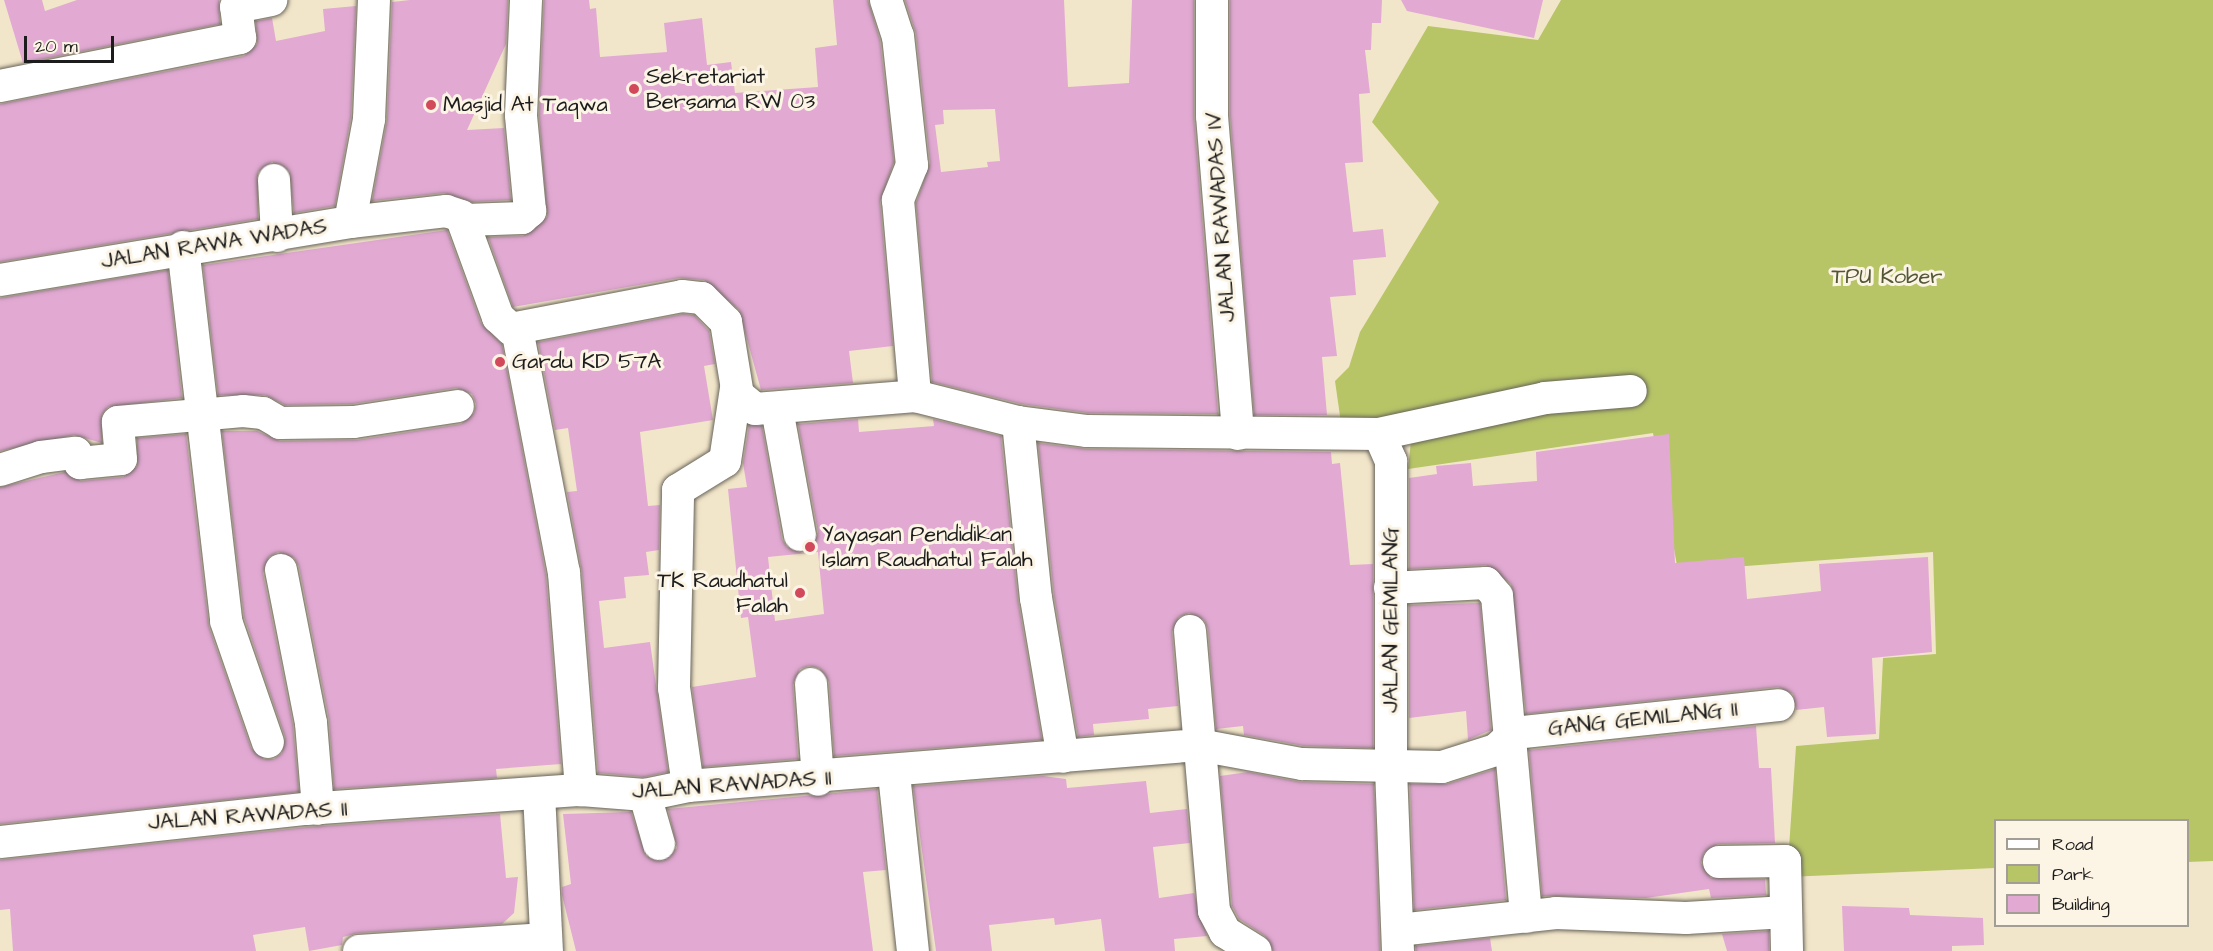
<!DOCTYPE html>
<style>
body{margin:0}
#map{position:relative;width:2213px;height:951px;overflow:hidden;background:#f2e6ca;font-family:"Architects Daughter",sans-serif}
div>[style]{position:absolute}
[style*='--x']{left:calc(var(--x)*1px);top:calc(var(--y)*1px);width:calc(var(--w)*1px);rotate:calc(var(--a)*1deg)}
.green>*{inset:0;background:#b7c567}
.building>*{inset:0;background:#e2a9d3}
.roads{filter:drop-shadow(0 0 2px #676359) drop-shadow(0 0 2px #676359)}
.street>*{height:32px;margin:-16px;padding:0 16px;transform-origin:16px;border-radius:16px;background:#fff}
.dots>*{width:16px;height:16px;translate:-50% -50%;box-sizing:border-box;border:3px solid #fcf5e5;border-radius:50%}
span{translate:-50% -50%;white-space:nowrap;text-align:center;line-height:1.15;-webkit-text-stroke:6px #fcf5e5;paint-order:stroke}
.poi-label{font-size:22px;color:#1c1c1c}
.left{translate:0 -50%;text-align:left}
.right{translate:-100% -50%;text-align:right}
.street-label{font-size:22px;color:#1c1c1c}
.park-label{font-size:22px;color:#525736}
.legend{position:absolute;left:1994px;top:819px;width:195px;height:108px;box-sizing:border-box;background:#fcf5e5;border:2px solid #a29e95;margin:0;padding:8px 10px;list-style:none;font-size:18px;color:#1c1c1c}
.legend li{display:flex;align-items:center;gap:12px;height:30px}
.legend b{width:30px;border:2px solid #a29e95}
.scale{position:absolute;left:24px;top:36px;width:90px;height:27px;box-sizing:border-box;border:3px solid #1c1c1c;border-top:0;padding-left:8px;font-size:18px;line-height:21px;white-space:nowrap;color:#1c1c1c;-webkit-text-stroke:4px #fcf5e5;paint-order:stroke}
</style>
<div id="map">
<div class="green">
<div style="clip-path:polygon(1561px 0,2213px 0,2213px 861px,2188px 862px,2188px 820px,1996px 820px,1995px 868px,1787px 877px,1796px 746px,1879px 739px,1883px 658px,1936px 654px,1933px 552px,1678px 571px,1653px 433px,1408px 469px,1411px 441px,1341px 423px,1335px 381px,1349px 367px,1360px 332px,1439px 202px,1372px 122px,1428px 26px,1538px 40px)"></div>
</div>
<div class="building">
<div style="clip-path:polygon(4px 0,42px 0,45px 11px,77px 0,219px 0,220px 24px,23px 63px)"></div>
<div style="clip-path:polygon(410px 0,508px 0,506px 44px,467px 130px,504px 128px,511px 200px,472px 202px,444px 193px,372px 201px,387px 120px,392px 2px)"></div>
<div style="clip-path:polygon(544px 0,589px 0,590px 9px,596px 8px,600px 57px,667px 52px,664px 23px,702px 18px,707px 65px,731px 62px,735px 93px,818px 87px,815px 48px,837px 45px,833px 0,868px 0,880px 40px,894px 162px,880px 202px,893px 346px,849px 351px,853px 383px,761px 390px,739px 310px,704px 280px,679px 278px,513px 307px,488px 237px,523px 236px,547px 217px,539px 115px)"></div>
<div style="clip-path:polygon(evenodd,905px 0,1064px 0,1068px 87px,1129px 83px,1132px 0,1194px 0,1194px 117px,1218px 414px,1088px 413px,1021px 404px,932px 382px,916px 203px,930px 163px,916px 34px,905px 0,995px 109px,1000px 161px,987px 162px,988px 167px,941px 172px,935px 125px,944px 124px,943px 110px,995px 109px)"></div>
<div style="clip-path:polygon(1230px 0,1382px 0,1381px 23px,1372px 23px,1371px 50px,1365px 50px,1370px 93px,1359px 94px,1363px 162px,1345px 163px,1353px 232px,1383px 229px,1386px 257px,1353px 260px,1356px 295px,1330px 297px,1337px 356px,1322px 357px,1327px 415px,1254px 415px,1230px 115px)"></div>
<div style="clip-path:polygon(1401px 0,1543px 0,1534px 38px,1407px 11px)"></div>
<div style="clip-path:polygon(356px 6px,351px 117px,335px 206px,294px 213px,289px 171px,272px 162px,258px 172px,258px 219px,0 262px,0 104px,244px 56px,257px 44px,256px 21px,272px 18px,276px 41px,325px 31px,323px 9px)"></div>
<div style="clip-path:polygon(447px 230px,481px 323px,502px 344px,546px 575px,561px 764px,496px 769px,497px 778px,334px 789px,329px 720px,299px 567px,294px 558px,278px 552px,269px 557px,263px 573px,293px 725px,299px 792px,0 824px,0 487px,65px 472px,81px 481px,123px 477px,137px 466px,137px 438px,186px 434px,209px 627px,251px 748px,264px 759px,274px 759px,282px 753px,285px 737px,244px 617px,222px 431px,257px 431px,280px 441px,357px 440px,461px 424px,474px 413px,476px 404px,472px 394px,456px 388px,352px 404px,285px 405px,265px 395px,218px 395px,203px 265px)"></div>
<div style="clip-path:polygon(168px 270px,182px 398px,108px 407px,102px 415px,102px 443px,74px 435px,0 451px,0 298px)"></div>
<div style="clip-path:polygon(683px 314px,694px 315px,709px 331px,715px 364px,704px 366px,713px 420px,640px 432px,648px 506px,660px 505px,659px 550px,646px 552px,649px 575px,624px 577px,626px 598px,599px 601px,604px 648px,650px 642px,668px 772px,644px 777px,598px 773px,582px 572px,567px 492px,577px 491px,568px 428px,555px 430px,538px 342px)"></div>
<div style="clip-path:polygon(evenodd,858px 419px,859px 432px,934px 426px,933px 419px,1001px 436px,1018px 600px,1042px 740px,834px 756px,829px 682px,819px 668px,809px 666px,800px 669px,793px 685px,798px 759px,703px 767px,692px 687px,756px 677px,748px 617px,741px 618px,728px 489px,747px 487px,743px 463px,749px 425px,762px 426px,782px 539px,787px 547px,803px 553px,812px 548px,818px 532px,798px 424px,858px 419px,818px 552px,824px 614px,775px 621px,768px 557px,818px 552px)"></div>
<div style="clip-path:polygon(1669px 434px,1675px 563px,1744px 557px,1747px 599px,1821px 591px,1819px 564px,1928px 557px,1932px 652px,1872px 658px,1876px 734px,1827px 737px,1824px 707px,1796px 710px,1793px 694px,1778px 687px,1526px 714px,1511px 584px,1486px 565px,1409px 569px,1409px 478px,1437px 474px,1436px 466px,1471px 463px,1473px 486px,1537px 481px,1536px 452px)"></div>
<div style="clip-path:polygon(1038px 443px,1087px 449px,1331px 452px,1332px 464px,1340px 463px,1350px 565px,1373px 564px,1373px 748px,1304px 746px,1244px 735px,1243px 726px,1216px 729px,1208px 629px,1204px 620px,1189px 613px,1179px 617px,1172px 632px,1178px 706px,1148px 709px,1149px 719px,1093px 724px,1094px 735px,1078px 737px,1054px 596px)"></div>
<div style="clip-path:polygon(1480px 603px,1491px 730px,1468px 740px,1466px 711px,1409px 718px,1409px 605px)"></div>
<div style="clip-path:polygon(1756px 726px,1759px 768px,1771px 768px,1775px 843px,1718px 844px,1704px 853px,1701px 863px,1711px 878px,1765px 879px,1766px 895px,1711px 898px,1709px 889px,1646px 898px,1542px 896px,1529px 750px)"></div>
<div style="clip-path:polygon(1495px 769px,1506px 900px,1414px 910px,1410px 784px,1447px 784px)"></div>
<div style="clip-path:polygon(1248px 772px,1301px 782px,1374px 784px,1380px 951px,1273px 951px,1265px 936px,1239px 919px,1232px 906px,1220px 776px)"></div>
<div style="clip-path:polygon(1043px 776px,1066px 779px,1067px 788px,1146px 781px,1150px 813px,1187px 809px,1190px 843px,1153px 847px,1159px 898px,1194px 893px,1207px 936px,1174px 939px,1175px 951px,1105px 951px,1101px 919px,1055px 925px,1054px 918px,989px 925px,992px 951px,936px 951px,913px 786px)"></div>
<div style="clip-path:polygon(877px 789px,886px 870px,863px 872px,873px 951px,576px 951px,562px 895px,562px 887px,571px 884px,563px 814px,631px 812px,646px 856px,663px 861px,677px 848px,668px 809px)"></div>
<div style="clip-path:polygon(500px 814px,506px 878px,518px 877px,514px 913px,502px 924px,358px 933px,343px 937px,342px 945px,309px 951px,305px 927px,253px 935px,256px 951px,13px 951px,10px 909px,0 910px,0 860px,308px 827px)"></div>
<div style="clip-path:polygon(1842px 906px,1909px 908px,1910px 915px,1983px 918px,1984px 945px,1952px 946px,1952px 951px,1844px 951px)"></div>
<div style="clip-path:polygon(1769px 931px,1769px 951px,1727px 951px,1722px 934px)"></div>
<div style="clip-path:polygon(1490px 938px,1492px 951px,1416px 951px,1416px 946px)"></div>
</div>
<div class="roads">
<div class="street">
<div style="--x:886;--y:0;--w:38;--a:72"></div>
<div style="--x:898;--y:36;--w:130;--a:83.8"></div>
<div style="--x:912;--y:165;--w:38;--a:112"></div>
<div style="--x:898;--y:200;--w:197;--a:85"></div>
<div style="--x:1212;--y:0;--w:116;--a:90"></div>
<div style="--x:1212;--y:116;--w:319;--a:85.3"></div>
<div style="--x:0;--y:86;--w:245;--a:-11.3"></div>
<div style="--x:240;--y:38;--w:31;--a:-97"></div>
<div style="--x:236;--y:7;--w:36;--a:-11"></div>
<div style="--x:274;--y:180;--w:56;--a:86.9"></div>
<div style="--x:466;--y:220;--w:56;--a:-2"></div>
<div style="--x:522;--y:218;--w:11;--a:-41"></div>
<div style="--x:530;--y:211;--w:96;--a:-95.4"></div>
<div style="--x:521;--y:115;--w:115;--a:-87.5"></div>
<div style="--x:350;--y:222;--w:97;--a:-6.5"></div>
<div style="--x:446;--y:211;--w:16;--a:18"></div>
<div style="--x:461;--y:216;--w:108;--a:69.9"></div>
<div style="--x:498;--y:317;--w:18;--a:43"></div>
<div style="--x:511;--y:329;--w:174;--a:-10.9"></div>
<div style="--x:682;--y:296;--w:20;--a:6"></div>
<div style="--x:702;--y:298;--w:34;--a:45"></div>
<div style="--x:726;--y:322;--w:74;--a:80.7"></div>
<div style="--x:738;--y:395;--w:22;--a:39"></div>
<div style="--x:755;--y:409;--w:161;--a:-4.6"></div>
<div style="--x:915;--y:396;--w:106;--a:14.2"></div>
<div style="--x:1018;--y:422;--w:70;--a:7.4"></div>
<div style="--x:1087;--y:431;--w:292;--a:0.6"></div>
<div style="--x:1379;--y:434;--w:30;--a:66"></div>
<div style="--x:1391;--y:461;--w:308;--a:90"></div>
<div style="--x:1391;--y:769;--w:182;--a:87.8"></div>
<div style="--x:183;--y:247;--w:376;--a:83.4"></div>
<div style="--x:226;--y:621;--w:128;--a:70.9"></div>
<div style="--x:0;--y:280;--w:355;--a:-9.4"></div>
<div style="--x:350;--y:222;--w:105;--a:-79.5"></div>
<div style="--x:369;--y:119;--w:119;--a:-87.6"></div>
<div style="--x:517;--y:329;--w:248;--a:79.1"></div>
<div style="--x:564;--y:573;--w:218;--a:85.5"></div>
<div style="--x:777;--y:409;--w:128;--a:79.7"></div>
<div style="--x:1018;--y:422;--w:177;--a:84.2"></div>
<div style="--x:1036;--y:598;--w:161;--a:80.4"></div>
<div style="--x:1379;--y:434;--w:170;--a:-12.2"></div>
<div style="--x:1545;--y:398;--w:86;--a:-4.7"></div>
<div style="--x:0;--y:470;--w:43;--a:-17.6"></div>
<div style="--x:41;--y:457;--w:35;--a:-7"></div>
<div style="--x:76;--y:453;--w:11;--a:68"></div>
<div style="--x:80;--y:463;--w:41;--a:-5.6"></div>
<div style="--x:121;--y:459;--w:37;--a:-95"></div>
<div style="--x:118;--y:422;--w:125;--a:-5"></div>
<div style="--x:243;--y:411;--w:20;--a:6"></div>
<div style="--x:263;--y:413;--w:20;--a:30"></div>
<div style="--x:280;--y:423;--w:74;--a:-0.8"></div>
<div style="--x:354;--y:422;--w:105;--a:-8.7"></div>
<div style="--x:281;--y:570;--w:156;--a:78.9"></div>
<div style="--x:311;--y:723;--w:86;--a:85.3"></div>
<div style="--x:1390;--y:588;--w:96;--a:-3"></div>
<div style="--x:1486;--y:583;--w:17;--a:50"></div>
<div style="--x:1497;--y:596;--w:322;--a:84.8"></div>
<div style="--x:1190;--y:631;--w:281;--a:85.1"></div>
<div style="--x:1214;--y:911;--w:24;--a:62"></div>
<div style="--x:1225;--y:932;--w:36;--a:32"></div>
<div style="--x:811;--y:684;--w:96;--a:85.8"></div>
<div style="--x:894;--y:774;--w:178;--a:83.9"></div>
<div style="--x:688;--y:786;--w:99;--a:-98.1"></div>
<div style="--x:674;--y:688;--w:198;--a:-88.8"></div>
<div style="--x:678;--y:490;--w:55;--a:-31.7"></div>
<div style="--x:725;--y:461;--w:74;--a:-81.4"></div>
<div style="--x:539;--y:794;--w:157;--a:87.1"></div>
<div style="--x:645;--y:795;--w:51;--a:74.1"></div>
<div style="--x:0;--y:842;--w:308;--a:-6.2"></div>
<div style="--x:306;--y:809;--w:276;--a:-4"></div>
<div style="--x:581;--y:790;--w:64;--a:4.5"></div>
<div style="--x:645;--y:795;--w:44;--a:-11.8"></div>
<div style="--x:688;--y:786;--w:513;--a:-4.59"></div>
<div style="--x:1199;--y:745;--w:105;--a:10.5"></div>
<div style="--x:1302;--y:764;--w:140;--a:1.2"></div>
<div style="--x:1442;--y:767;--w:57;--a:-17.5"></div>
<div style="--x:1496;--y:750;--w:25;--a:-43"></div>
<div style="--x:1514;--y:733;--w:266;--a:-6"></div>
<div style="--x:1719;--y:862;--w:66;--a:-0.9"></div>
<div style="--x:1785;--y:861;--w:90;--a:88.7"></div>
<div style="--x:1398;--y:930;--w:159;--a:-6.1"></div>
<div style="--x:1556;--y:913;--w:130;--a:2.2"></div>
<div style="--x:1686;--y:918;--w:100;--a:-3.4"></div>
<div style="--x:359;--y:951;--w:187;--a:-3.7"></div>
</div>
</div>
<div class="dots">
<div style="left:634px;top:89px;background:#d1495b"></div>
<div style="left:431px;top:105px;background:#d1495b"></div>
<div style="left:500px;top:362px;background:#d1495b"></div>
<div style="left:810px;top:547px;background:#d1495b"></div>
<div style="left:800px;top:593px;background:#d1495b"></div>
</div>
<div class="poi-label">
<span class="left" style="left:646px;top:89px">Sekretariat<br>Bersama RW 03</span>
<span class="left" style="left:443px;top:105px">Masjid At Taqwa</span>
<span class="left" style="left:512px;top:362px">Gardu KD 57A</span>
<span class="left" style="left:822px;top:547px">Yayasan Pendidikan<br>Islam Raudhatul Falah</span>
<span class="right" style="left:788px;top:593px">TK Raudhatul<br>Falah</span>
</div>
<div class="street-label">
<span style="left:1221px;top:217px;rotate:-94deg">JALAN RAWADAS IV</span>
<span style="left:214px;top:244px;rotate:-9deg">JALAN RAWA WADAS</span>
<span style="left:1391px;top:620px;rotate:-90deg">JALAN GEMILANG</span>
<span style="left:1643px;top:719px;rotate:-6deg">GANG GEMILANG II</span>
<span style="left:732px;top:785px;rotate:-4deg">JALAN RAWADAS II</span>
<span style="left:248px;top:816px;rotate:-4deg">JALAN RAWADAS II</span>
</div>
<div class="park-label">
<span style="left:1887px;top:277px">TPU Kober</span>
</div>
<ul class="legend">
<li><b style="height:8px;background:#fff"></b>Road</li>
<li><b style="height:16px;background:#b7c567"></b>Park</li>
<li><b style="height:16px;background:#e2a9d3"></b>Building</li>
</ul>
<div class="scale">20 m</div>
</div>
